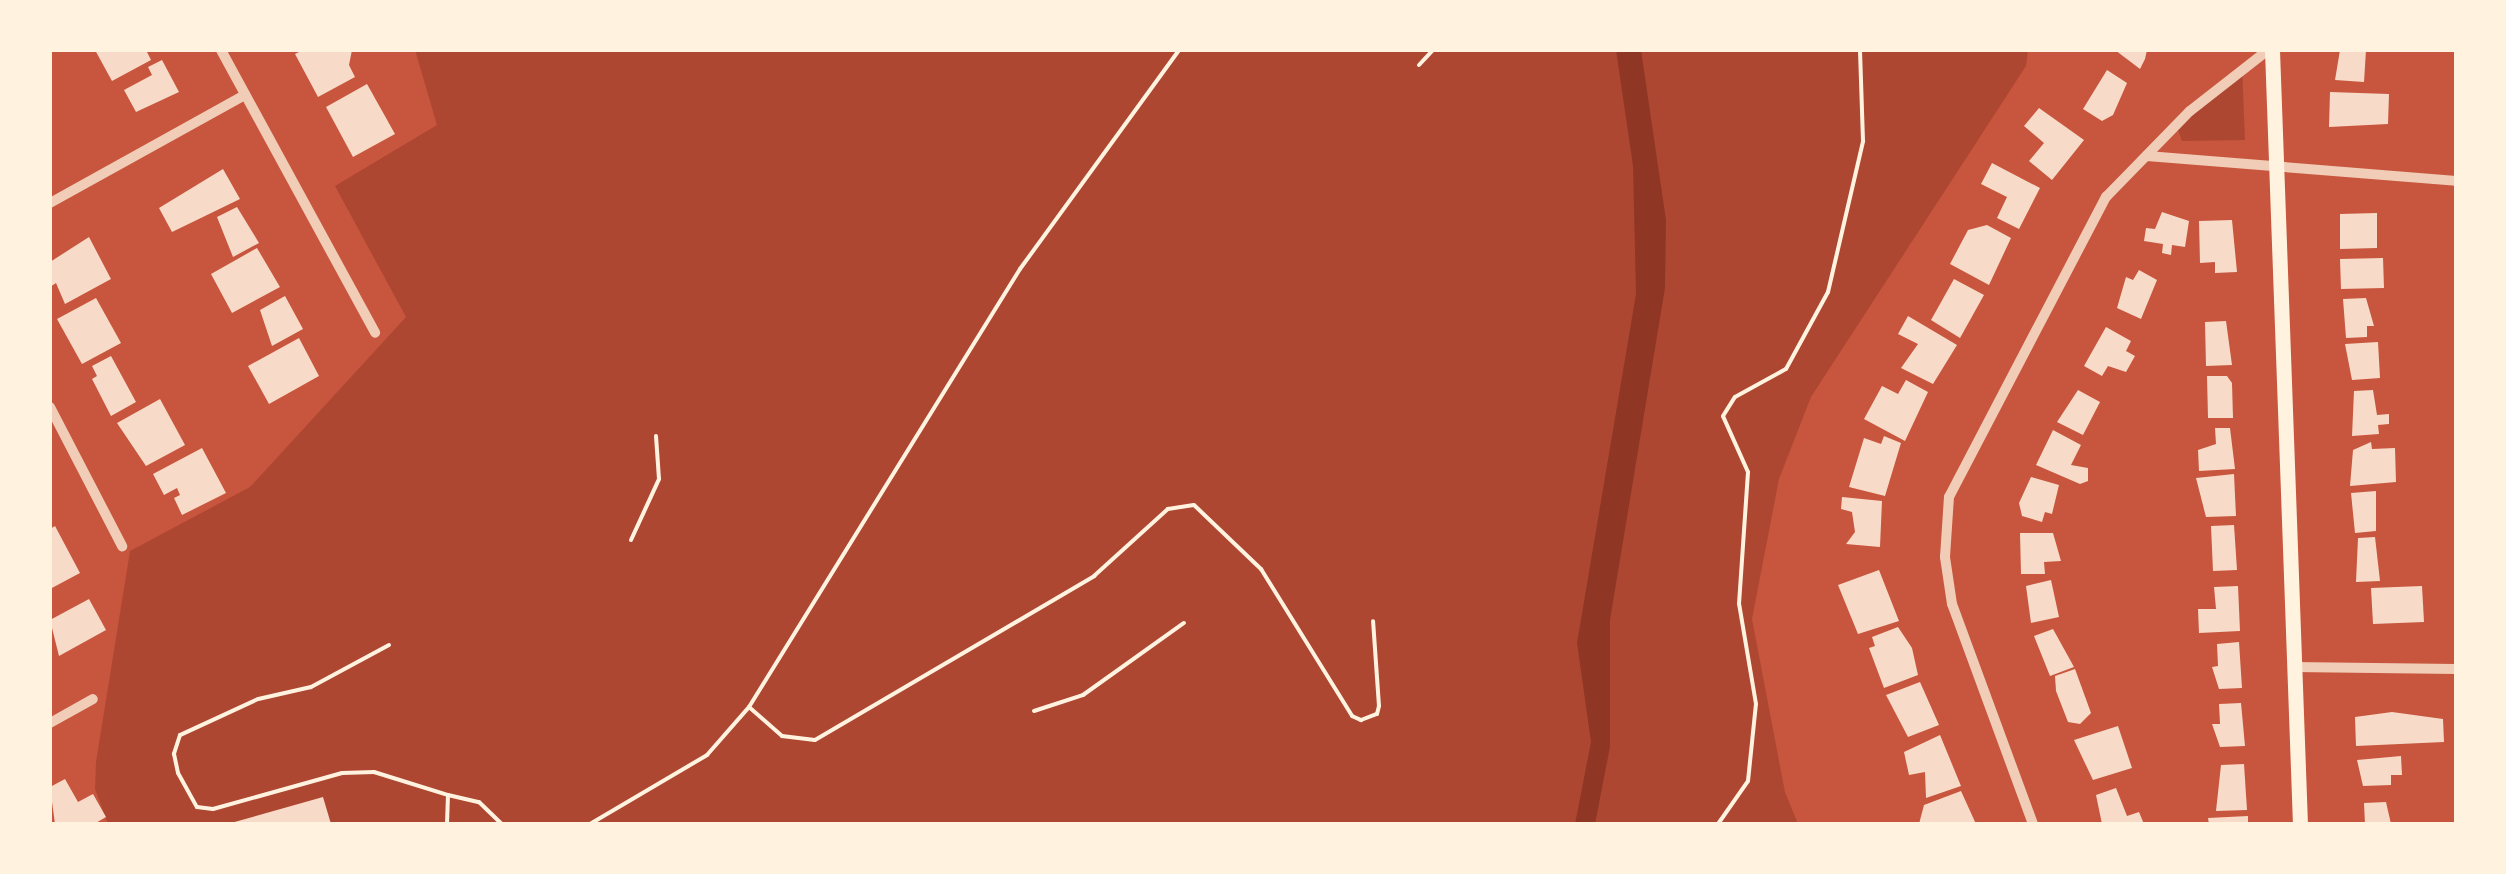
<!DOCTYPE html>
<style>
body{margin:0}
#map{position:relative;width:2506px;height:874px;overflow:hidden;background:#c8553d;font-family:Karla,sans-serif}
div>[style]{position:absolute}
[style*='--x']{left:calc(var(--x)*1px);top:calc(var(--y)*1px);width:calc(var(--w)*1px);rotate:calc(var(--a)*1deg)}
.green>*{inset:0;background:#ae4732}
.water>*{inset:0;background:#8f3625}
.building>*{inset:0;background:#f7dbc8}
.path>*{height:4px;margin:-2px;padding:0 2px;transform-origin:2px;border-radius:2px;background:#fff3e0}
.minor>*{height:10px;margin:-5px;padding:0 5px;transform-origin:5px;border-radius:5px;background:#f1ccb7}
.secondary>*{height:15px;margin:-7.5px;padding:0 7.5px;transform-origin:7.5px;border-radius:7.5px;background:#fff3e0}
span{translate:-50% -50%;white-space:nowrap;text-align:center;line-height:1.15;-webkit-text-stroke:8px #fff3e0;paint-order:stroke}
.frame{position:absolute;inset:0;border:52px solid #fff3e0;pointer-events:none}
</style>
<div id="map">
<div class="green">
<div style="clip-path:polygon(415px 50px,2028px 50px,2026px 66px,1811px 397px,1779px 479px,1752px 619px,1785px 792px,1798px 824px,108px 824px,95px 789px,96px 762px,130px 551px,250px 487px,406px 317px,335px 186px,437px 125px)"></div>
<div style="clip-path:polygon(2242px 66px,2245px 140px,2182px 141px,2177px 127px)"></div>
</div>
<div class="water">
<div style="clip-path:polygon(1616px 50px,1641px 50px,1666px 220px,1665px 288px,1610px 620px,1610px 747px,1595px 824px,1575px 824px,1591px 742px,1577px 643px,1636px 294px,1633px 166px)"></div>
</div>
<div class="building">
<div style="clip-path:polygon(95px 50px,146px 50px,151px 60px,112px 81px)"></div>
<div style="clip-path:polygon(303px 50px,352px 50px,349px 65px,355px 77px,318px 97px,295px 54px)"></div>
<div style="clip-path:polygon(2115px 50px,2147px 50px,2145px 59px,2140px 69px)"></div>
<div style="clip-path:polygon(2340px 50px,2366px 50px,2364px 82px,2335px 80px)"></div>
<div style="clip-path:polygon(162px 60px,179px 92px,136px 112px,124px 90px,152px 75px,148px 67px)"></div>
<div style="clip-path:polygon(2107px 70px,2127px 83px,2113px 115px,2102px 121px,2083px 109px)"></div>
<div style="clip-path:polygon(367px 84px,395px 134px,353px 157px,326px 107px)"></div>
<div style="clip-path:polygon(2330px 92px,2389px 94px,2388px 124px,2329px 127px)"></div>
<div style="clip-path:polygon(2039px 108px,2084px 140px,2052px 180px,2029px 161px,2044px 143px,2024px 126px)"></div>
<div style="clip-path:polygon(1992px 163px,2040px 188px,2019px 229px,1997px 218px,2007px 197px,1981px 184px)"></div>
<div style="clip-path:polygon(223px 169px,240px 199px,172px 232px,159px 208px)"></div>
<div style="clip-path:polygon(237px 207px,259px 243px,233px 257px,217px 217px)"></div>
<div style="clip-path:polygon(2162px 212px,2189px 221px,2185px 247px,2172px 245px,2171px 255px,2162px 253px,2163px 244px,2144px 241px,2146px 228px,2155px 229px)"></div>
<div style="clip-path:polygon(2377px 213px,2377px 248px,2340px 249px,2340px 214px)"></div>
<div style="clip-path:polygon(2232px 220px,2237px 272px,2215px 273px,2215px 262px,2200px 263px,2199px 221px)"></div>
<div style="clip-path:polygon(1987px 225px,2011px 238px,1989px 285px,1950px 264px,1968px 230px)"></div>
<div style="clip-path:polygon(89px 237px,111px 279px,65px 304px,56px 283px,50px 287px,50px 262px)"></div>
<div style="clip-path:polygon(257px 248px,280px 287px,232px 313px,211px 274px)"></div>
<div style="clip-path:polygon(2383px 258px,2384px 288px,2341px 289px,2340px 259px)"></div>
<div style="clip-path:polygon(2139px 270px,2157px 280px,2141px 319px,2117px 308px,2126px 277px,2133px 280px)"></div>
<div style="clip-path:polygon(1954px 279px,1984px 295px,1960px 338px,1931px 320px)"></div>
<div style="clip-path:polygon(285px 296px,303px 329px,272px 346px,260px 310px)"></div>
<div style="clip-path:polygon(96px 298px,121px 343px,82px 364px,57px 319px)"></div>
<div style="clip-path:polygon(2366px 298px,2374px 326px,2367px 326px,2367px 337px,2346px 338px,2343px 299px)"></div>
<div style="clip-path:polygon(1908px 316px,1957px 345px,1933px 384px,1901px 368px,1918px 344px,1898px 334px)"></div>
<div style="clip-path:polygon(2226px 321px,2232px 365px,2206px 366px,2205px 322px)"></div>
<div style="clip-path:polygon(2106px 327px,2131px 341px,2126px 351px,2135px 356px,2126px 372px,2108px 366px,2102px 376px,2084px 366px)"></div>
<div style="clip-path:polygon(299px 338px,319px 376px,269px 404px,248px 366px)"></div>
<div style="clip-path:polygon(2378px 342px,2380px 378px,2352px 380px,2345px 344px)"></div>
<div style="clip-path:polygon(111px 356px,136px 402px,111px 416px,92px 379px,97px 376px,92px 366px)"></div>
<div style="clip-path:polygon(2207px 376px,2227px 376px,2232px 383px,2233px 418px,2208px 418px)"></div>
<div style="clip-path:polygon(1906px 380px,1928px 392px,1905px 441px,1864px 419px,1882px 386px,1898px 394px)"></div>
<div style="clip-path:polygon(2078px 390px,2100px 402px,2083px 435px,2057px 422px)"></div>
<div style="clip-path:polygon(2373px 390px,2377px 415px,2389px 414px,2389px 424px,2378px 425px,2379px 434px,2352px 436px,2354px 391px)"></div>
<div style="clip-path:polygon(160px 399px,185px 445px,146px 466px,117px 423px)"></div>
<div style="clip-path:polygon(2215px 428px,2230px 428px,2235px 469px,2199px 471px,2198px 450px,2216px 444px)"></div>
<div style="clip-path:polygon(2053px 430px,2081px 445px,2071px 465px,2088px 468px,2088px 481px,2080px 484px,2036px 465px)"></div>
<div style="clip-path:polygon(1884px 436px,1901px 443px,1885px 496px,1849px 487px,1864px 438px,1881px 444px)"></div>
<div style="clip-path:polygon(2371px 442px,2372px 449px,2395px 448px,2396px 482px,2350px 486px,2353px 450px)"></div>
<div style="clip-path:polygon(202px 448px,226px 493px,182px 515px,174px 498px,180px 495px,177px 488px,164px 495px,153px 474px)"></div>
<div style="clip-path:polygon(2234px 474px,2236px 516px,2206px 517px,2196px 478px)"></div>
<div style="clip-path:polygon(2031px 477px,2059px 485px,2052px 514px,2045px 512px,2042px 522px,2022px 516px,2019px 503px)"></div>
<div style="clip-path:polygon(2376px 491px,2376px 531px,2355px 533px,2351px 493px)"></div>
<div style="clip-path:polygon(1842px 497px,1882px 501px,1880px 547px,1846px 544px,1855px 532px,1852px 512px,1841px 509px)"></div>
<div style="clip-path:polygon(2234px 525px,2237px 570px,2213px 571px,2211px 526px)"></div>
<div style="clip-path:polygon(55px 526px,80px 573px,50px 589px,50px 529px)"></div>
<div style="clip-path:polygon(2020px 533px,2053px 533px,2061px 561px,2044px 562px,2045px 574px,2021px 574px)"></div>
<div style="clip-path:polygon(2375px 537px,2380px 581px,2356px 582px,2358px 538px)"></div>
<div style="clip-path:polygon(1879px 570px,1899px 621px,1858px 634px,1838px 585px)"></div>
<div style="clip-path:polygon(2051px 580px,2059px 617px,2031px 623px,2026px 586px)"></div>
<div style="clip-path:polygon(2238px 586px,2240px 631px,2199px 633px,2198px 609px,2216px 609px,2214px 587px)"></div>
<div style="clip-path:polygon(2422px 586px,2424px 622px,2373px 624px,2371px 588px)"></div>
<div style="clip-path:polygon(89px 599px,106px 630px,59px 656px,50px 620px)"></div>
<div style="clip-path:polygon(1898px 627px,1912px 648px,1918px 675px,1884px 688px,1869px 648px,1875px 646px,1872px 637px)"></div>
<div style="clip-path:polygon(2053px 629px,2074px 667px,2050px 676px,2034px 636px)"></div>
<div style="clip-path:polygon(2239px 642px,2242px 688px,2219px 689px,2212px 667px,2218px 666px,2217px 644px)"></div>
<div style="clip-path:polygon(2075px 669px,2091px 713px,2080px 724px,2068px 722px,2056px 691px,2055px 676px)"></div>
<div style="clip-path:polygon(1920px 682px,1939px 725px,1908px 737px,1886px 695px)"></div>
<div style="clip-path:polygon(2241px 703px,2245px 746px,2220px 747px,2212px 724px,2220px 724px,2219px 704px)"></div>
<div style="clip-path:polygon(2392px 712px,2443px 719px,2444px 742px,2356px 746px,2355px 717px)"></div>
<div style="clip-path:polygon(2118px 726px,2132px 768px,2093px 780px,2074px 740px)"></div>
<div style="clip-path:polygon(1940px 735px,1961px 786px,1926px 798px,1925px 772px,1909px 775px,1904px 752px)"></div>
<div style="clip-path:polygon(2401px 756px,2402px 775px,2391px 775px,2391px 785px,2363px 786px,2357px 760px)"></div>
<div style="clip-path:polygon(2244px 764px,2247px 810px,2216px 811px,2221px 765px)"></div>
<div style="clip-path:polygon(65px 779px,78px 802px,93px 794px,106px 817px,94px 824px,55px 824px,50px 787px)"></div>
<div style="clip-path:polygon(2116px 788px,2127px 816px,2139px 812px,2144px 824px,2102px 824px,2096px 795px)"></div>
<div style="clip-path:polygon(1961px 791px,1976px 824px,1919px 824px,1924px 805px)"></div>
<div style="clip-path:polygon(323px 797px,331px 824px,231px 824px,231px 823px)"></div>
<div style="clip-path:polygon(2386px 802px,2391px 824px,2365px 824px,2364px 803px)"></div>
<div style="clip-path:polygon(2248px 816px,2248px 824px,2209px 824px,2208px 818px)"></div>
</div>
<div class="path">
<div style="--x:1419;--y:65;--w:21;--a:-47"></div>
<div style="--x:631;--y:540;--w:67;--a:-65.3"></div>
<div style="--x:659;--y:479;--w:43;--a:-94"></div>
<div style="--x:389;--y:645;--w:89;--a:151.7"></div>
<div style="--x:311;--y:687;--w:54;--a:167.2"></div>
<div style="--x:258;--y:699;--w:86;--a:155.2"></div>
<div style="--x:180;--y:735;--w:20;--a:108"></div>
<div style="--x:174;--y:754;--w:19;--a:78"></div>
<div style="--x:178;--y:773;--w:39;--a:61"></div>
<div style="--x:197;--y:807;--w:16;--a:7"></div>
<div style="--x:213;--y:809;--w:134;--a:-15.6"></div>
<div style="--x:342;--y:773;--w:32;--a:-2"></div>
<div style="--x:374;--y:772;--w:77;--a:17.3"></div>
<div style="--x:448;--y:795;--w:29;--a:92"></div>
<div style="--x:749;--y:707;--w:44;--a:41.3"></div>
<div style="--x:782;--y:736;--w:33;--a:7"></div>
<div style="--x:815;--y:740;--w:324;--a:-30.4"></div>
<div style="--x:1094;--y:576;--w:100;--a:-42.2"></div>
<div style="--x:1168;--y:509;--w:26;--a:-9"></div>
<div style="--x:1194;--y:505;--w:93;--a:43.7"></div>
<div style="--x:1261;--y:569;--w:173;--a:58.2"></div>
<div style="--x:1352;--y:716;--w:10;--a:24"></div>
<div style="--x:1361;--y:720;--w:17;--a:-21"></div>
<div style="--x:1377;--y:714;--w:8;--a:-76"></div>
<div style="--x:1379;--y:706;--w:85;--a:-94"></div>
<div style="--x:1034;--y:711;--w:52;--a:-18.1"></div>
<div style="--x:1083;--y:695;--w:124;--a:-35.5"></div>
<div style="--x:448;--y:795;--w:32;--a:13"></div>
<div style="--x:479;--y:802;--w:32;--a:44"></div>
<div style="--x:590;--y:824;--w:136;--a:-30.5"></div>
<div style="--x:707;--y:755;--w:64;--a:-48.8"></div>
<div style="--x:749;--y:707;--w:515;--a:-58.25"></div>
<div style="--x:1020;--y:269;--w:271;--a:-54"></div>
<div style="--x:1718;--y:824;--w:52;--a:-55.1"></div>
<div style="--x:1748;--y:781;--w:77;--a:-84.1"></div>
<div style="--x:1756;--y:704;--w:101;--a:-99.6"></div>
<div style="--x:1739;--y:604;--w:132;--a:-86.1"></div>
<div style="--x:1748;--y:472;--w:61;--a:-114.1"></div>
<div style="--x:1723;--y:416;--w:22;--a:-58"></div>
<div style="--x:1735;--y:397;--w:58;--a:-28.8"></div>
<div style="--x:1786;--y:369;--w:88;--a:-61.4"></div>
<div style="--x:1828;--y:292;--w:155;--a:-76.9"></div>
<div style="--x:1863;--y:141;--w:91;--a:-91.9"></div>
</div>
<div class="minor">
<div style="--x:221;--y:50;--w:322;--a:61.4"></div>
<div style="--x:2147;--y:156;--w:310;--a:4.6"></div>
<div style="--x:50;--y:203;--w:223;--a:-29"></div>
<div style="--x:50;--y:407;--w:157;--a:62.6"></div>
<div style="--x:2293;--y:667;--w:163;--a:0.7"></div>
<div style="--x:50;--y:723;--w:49;--a:-29.2"></div>
<div style="--x:2033;--y:824;--w:234;--a:-110.2"></div>
<div style="--x:1952;--y:604;--w:48;--a:-98.5"></div>
<div style="--x:1945;--y:557;--w:60;--a:-86.2"></div>
<div style="--x:1949;--y:497;--w:339;--a:-62.4"></div>
<div style="--x:2106;--y:197;--w:120;--a:-45.7"></div>
<div style="--x:2190;--y:111;--w:99;--a:-38"></div>
</div>
<div class="secondary">
<div style="--x:2272;--y:50;--w:775;--a:87.93"></div>
</div>
<div class="frame"></div>
</div>
